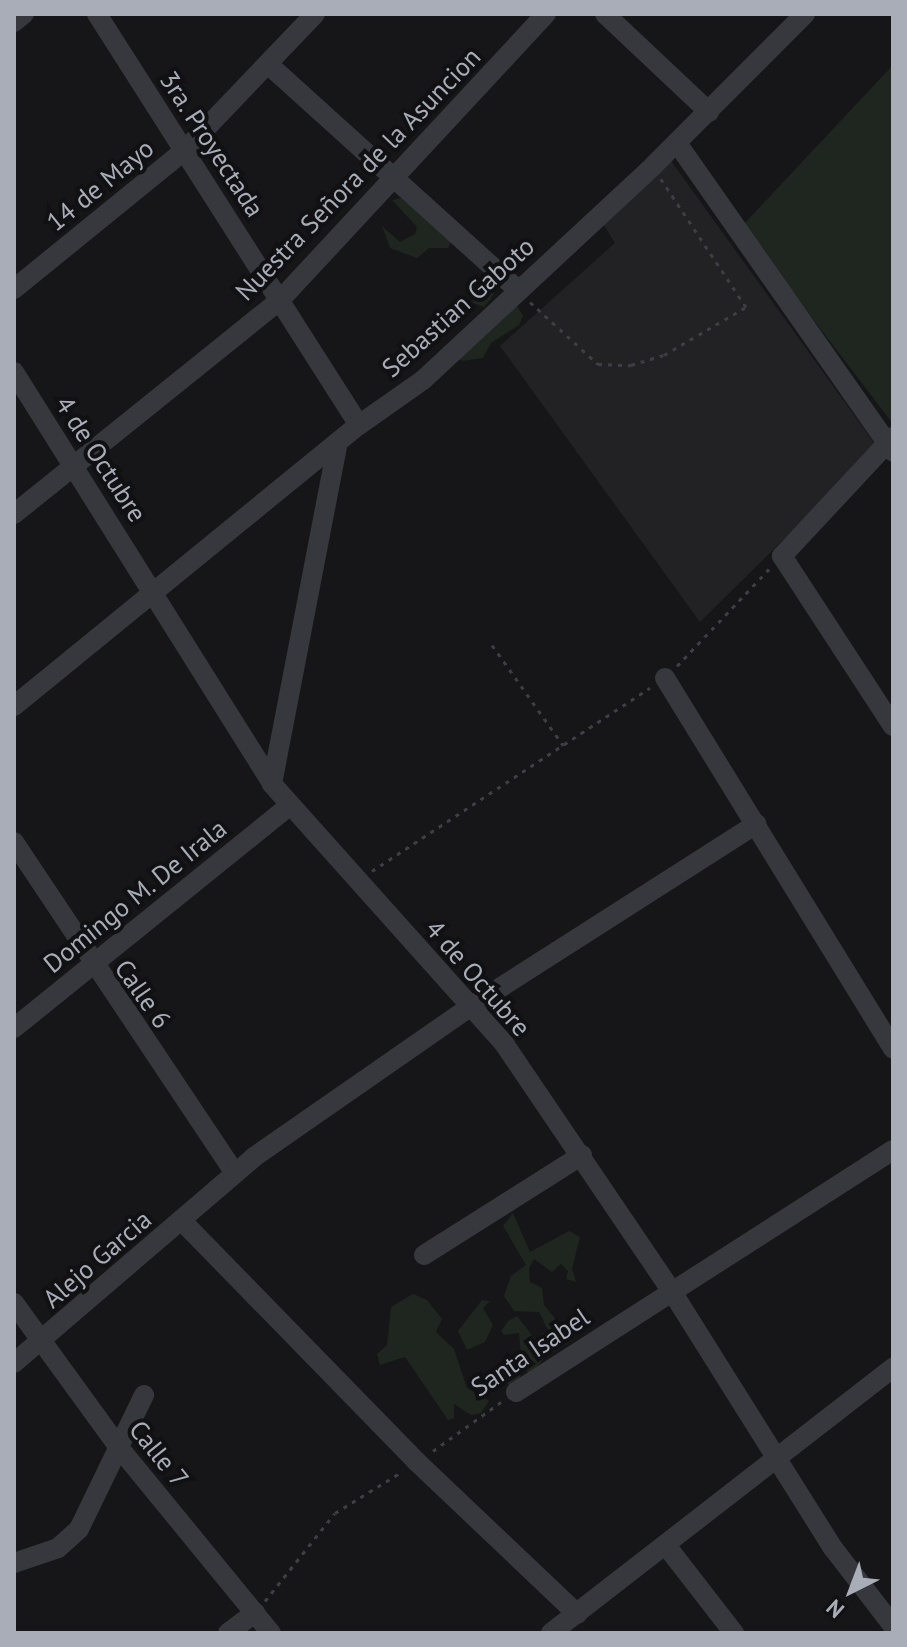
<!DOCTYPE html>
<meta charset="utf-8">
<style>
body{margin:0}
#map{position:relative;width:907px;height:1647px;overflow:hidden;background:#161618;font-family:"PT Sans",sans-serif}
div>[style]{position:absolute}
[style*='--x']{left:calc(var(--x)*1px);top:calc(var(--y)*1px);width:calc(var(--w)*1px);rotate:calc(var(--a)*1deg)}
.built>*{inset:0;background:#222225}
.green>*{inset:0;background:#1e261f}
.path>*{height:3px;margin-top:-1.5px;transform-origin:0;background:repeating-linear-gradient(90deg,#3d3f44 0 4px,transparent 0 10px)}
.minor>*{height:20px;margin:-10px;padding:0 10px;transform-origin:10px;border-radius:10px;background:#37383d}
span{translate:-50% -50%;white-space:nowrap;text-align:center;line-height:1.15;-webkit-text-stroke:8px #111113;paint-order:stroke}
.street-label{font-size:26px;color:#a8adb8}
.frame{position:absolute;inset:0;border:16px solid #a8adb8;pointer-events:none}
.north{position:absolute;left:811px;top:1551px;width:80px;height:80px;-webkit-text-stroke:6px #111113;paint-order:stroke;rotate:222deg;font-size:22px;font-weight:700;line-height:32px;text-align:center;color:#a8adb8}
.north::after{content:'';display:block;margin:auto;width:28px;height:36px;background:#a8adb8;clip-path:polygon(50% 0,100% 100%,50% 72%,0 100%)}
</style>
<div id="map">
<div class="built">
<div style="clip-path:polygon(669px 158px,877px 447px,700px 622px,500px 346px,615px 243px,600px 219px)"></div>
</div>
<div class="green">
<div style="clip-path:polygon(893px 65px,893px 424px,742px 226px)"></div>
<div style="clip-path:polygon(401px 198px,452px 240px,448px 248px,429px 248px,417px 258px,390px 248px,382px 226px,400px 242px,415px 234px,417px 227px,392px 200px)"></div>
<div style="clip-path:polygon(490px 277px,499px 285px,490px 300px,484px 307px,473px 303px,473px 293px)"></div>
<div style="clip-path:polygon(513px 299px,523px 316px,519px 325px,491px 343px,483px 358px,462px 361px,453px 354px)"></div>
<div style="clip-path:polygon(513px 1213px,530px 1252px,569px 1231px,580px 1237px,572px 1269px,576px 1282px,566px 1279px,568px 1271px,561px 1264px,552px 1272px,534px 1259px,529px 1268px,530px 1282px,542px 1288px,544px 1305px,573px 1340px,546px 1356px,531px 1374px,520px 1367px,520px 1382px,511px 1386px,495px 1376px,502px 1367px,514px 1368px,521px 1356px,519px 1333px,504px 1335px,501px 1331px,508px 1321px,517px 1316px,535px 1339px,548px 1330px,539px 1312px,514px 1311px,504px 1296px,511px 1276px,526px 1265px,503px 1226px)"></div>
<div style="clip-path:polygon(413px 1294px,427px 1300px,442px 1319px,436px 1332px,454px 1349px,467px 1388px,489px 1401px,481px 1413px,471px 1415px,454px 1404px,454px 1418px,448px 1420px,405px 1357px,380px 1365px,377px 1354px,387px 1345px,391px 1307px)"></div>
<div style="clip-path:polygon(482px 1300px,490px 1301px,483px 1308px,493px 1325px,485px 1342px,467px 1350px,458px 1331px)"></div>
</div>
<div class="path">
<div style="--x:530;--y:302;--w:92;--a:42.4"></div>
<div style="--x:598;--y:364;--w:33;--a:2"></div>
<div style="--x:631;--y:365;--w:34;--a:-17"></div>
<div style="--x:664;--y:355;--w:95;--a:-30.3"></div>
<div style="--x:746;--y:307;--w:154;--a:-123.6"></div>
<div style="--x:492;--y:645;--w:123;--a:54.6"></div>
<div style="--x:677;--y:666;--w:137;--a:-46.5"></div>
<div style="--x:372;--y:871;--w:333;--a:-33.4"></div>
<div style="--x:433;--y:1451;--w:84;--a:-35.8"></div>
<div style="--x:265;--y:1601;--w:112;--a:-51.5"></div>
<div style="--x:335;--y:1513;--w:80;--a:-31.7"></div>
</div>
<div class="minor">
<div style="--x:97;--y:14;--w:487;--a:57.5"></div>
<div style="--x:605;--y:14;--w:143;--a:43.3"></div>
<div style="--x:14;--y:22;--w:13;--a:-39"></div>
<div style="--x:269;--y:65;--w:333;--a:42.1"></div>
<div style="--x:677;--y:143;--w:377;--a:55"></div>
<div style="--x:14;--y:289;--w:220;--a:-39.1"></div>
<div style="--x:185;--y:150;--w:188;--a:-46.3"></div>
<div style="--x:14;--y:372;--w:486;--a:57.9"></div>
<div style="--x:272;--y:784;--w:350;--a:48.2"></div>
<div style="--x:505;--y:1045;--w:296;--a:55.9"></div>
<div style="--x:671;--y:1290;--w:305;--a:57.9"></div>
<div style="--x:833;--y:1548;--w:98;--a:52.4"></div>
<div style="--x:893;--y:437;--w:163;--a:133"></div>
<div style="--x:782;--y:556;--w:203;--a:56.9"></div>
<div style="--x:14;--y:514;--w:343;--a:-38.8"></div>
<div style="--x:281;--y:299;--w:389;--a:-47.1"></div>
<div style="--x:665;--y:678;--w:435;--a:58.4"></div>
<div style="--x:14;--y:706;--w:445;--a:-39.2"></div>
<div style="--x:359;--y:425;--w:78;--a:-35.1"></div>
<div style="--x:423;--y:380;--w:314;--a:-42.9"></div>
<div style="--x:653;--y:166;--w:215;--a:-45"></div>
<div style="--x:272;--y:784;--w:348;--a:-79.1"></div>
<div style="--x:14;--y:842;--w:397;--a:56.3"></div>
<div style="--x:14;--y:1028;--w:353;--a:-38.9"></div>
<div style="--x:181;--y:1220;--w:338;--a:45.7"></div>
<div style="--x:417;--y:1462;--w:221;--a:43.5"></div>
<div style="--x:424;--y:1255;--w:187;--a:-32.3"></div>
<div style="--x:14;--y:1303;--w:175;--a:54"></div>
<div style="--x:117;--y:1445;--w:243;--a:50.7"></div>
<div style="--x:14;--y:1363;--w:316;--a:-40.6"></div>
<div style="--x:254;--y:1157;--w:263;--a:-34.8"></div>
<div style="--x:470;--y:1007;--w:340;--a:-32.6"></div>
<div style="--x:516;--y:1392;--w:448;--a:-32.7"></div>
<div style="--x:668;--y:1548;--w:108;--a:52.2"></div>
<div style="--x:14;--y:1563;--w:46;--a:-18.8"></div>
<div style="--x:58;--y:1548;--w:28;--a:-42"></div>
<div style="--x:79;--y:1529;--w:149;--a:-64.1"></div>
<div style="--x:228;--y:1633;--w:34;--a:-37"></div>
<div style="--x:551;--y:1633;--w:433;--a:-37.8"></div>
</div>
<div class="street-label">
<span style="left:212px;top:144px;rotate:57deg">3ra. Proyectada</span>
<span style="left:358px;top:174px;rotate:-46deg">Nuestra Señora de la Asuncion</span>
<span style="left:100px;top:185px;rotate:-39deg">14 de Mayo</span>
<span style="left:458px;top:307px;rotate:-42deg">Sebastian Gaboto</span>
<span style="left:101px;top:459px;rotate:57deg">4 de Octubre</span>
<span style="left:135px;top:896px;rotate:-39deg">Domingo M. De Irala</span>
<span style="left:478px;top:978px;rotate:49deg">4 de Octubre</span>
<span style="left:143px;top:994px;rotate:55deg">Calle 6</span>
<span style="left:97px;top:1259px;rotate:-41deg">Alejo Garcia</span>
<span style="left:530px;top:1352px;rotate:-34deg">Santa Isabel</span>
<span style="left:159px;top:1454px;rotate:51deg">Calle 7</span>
</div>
<div class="frame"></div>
<div class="north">N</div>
</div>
